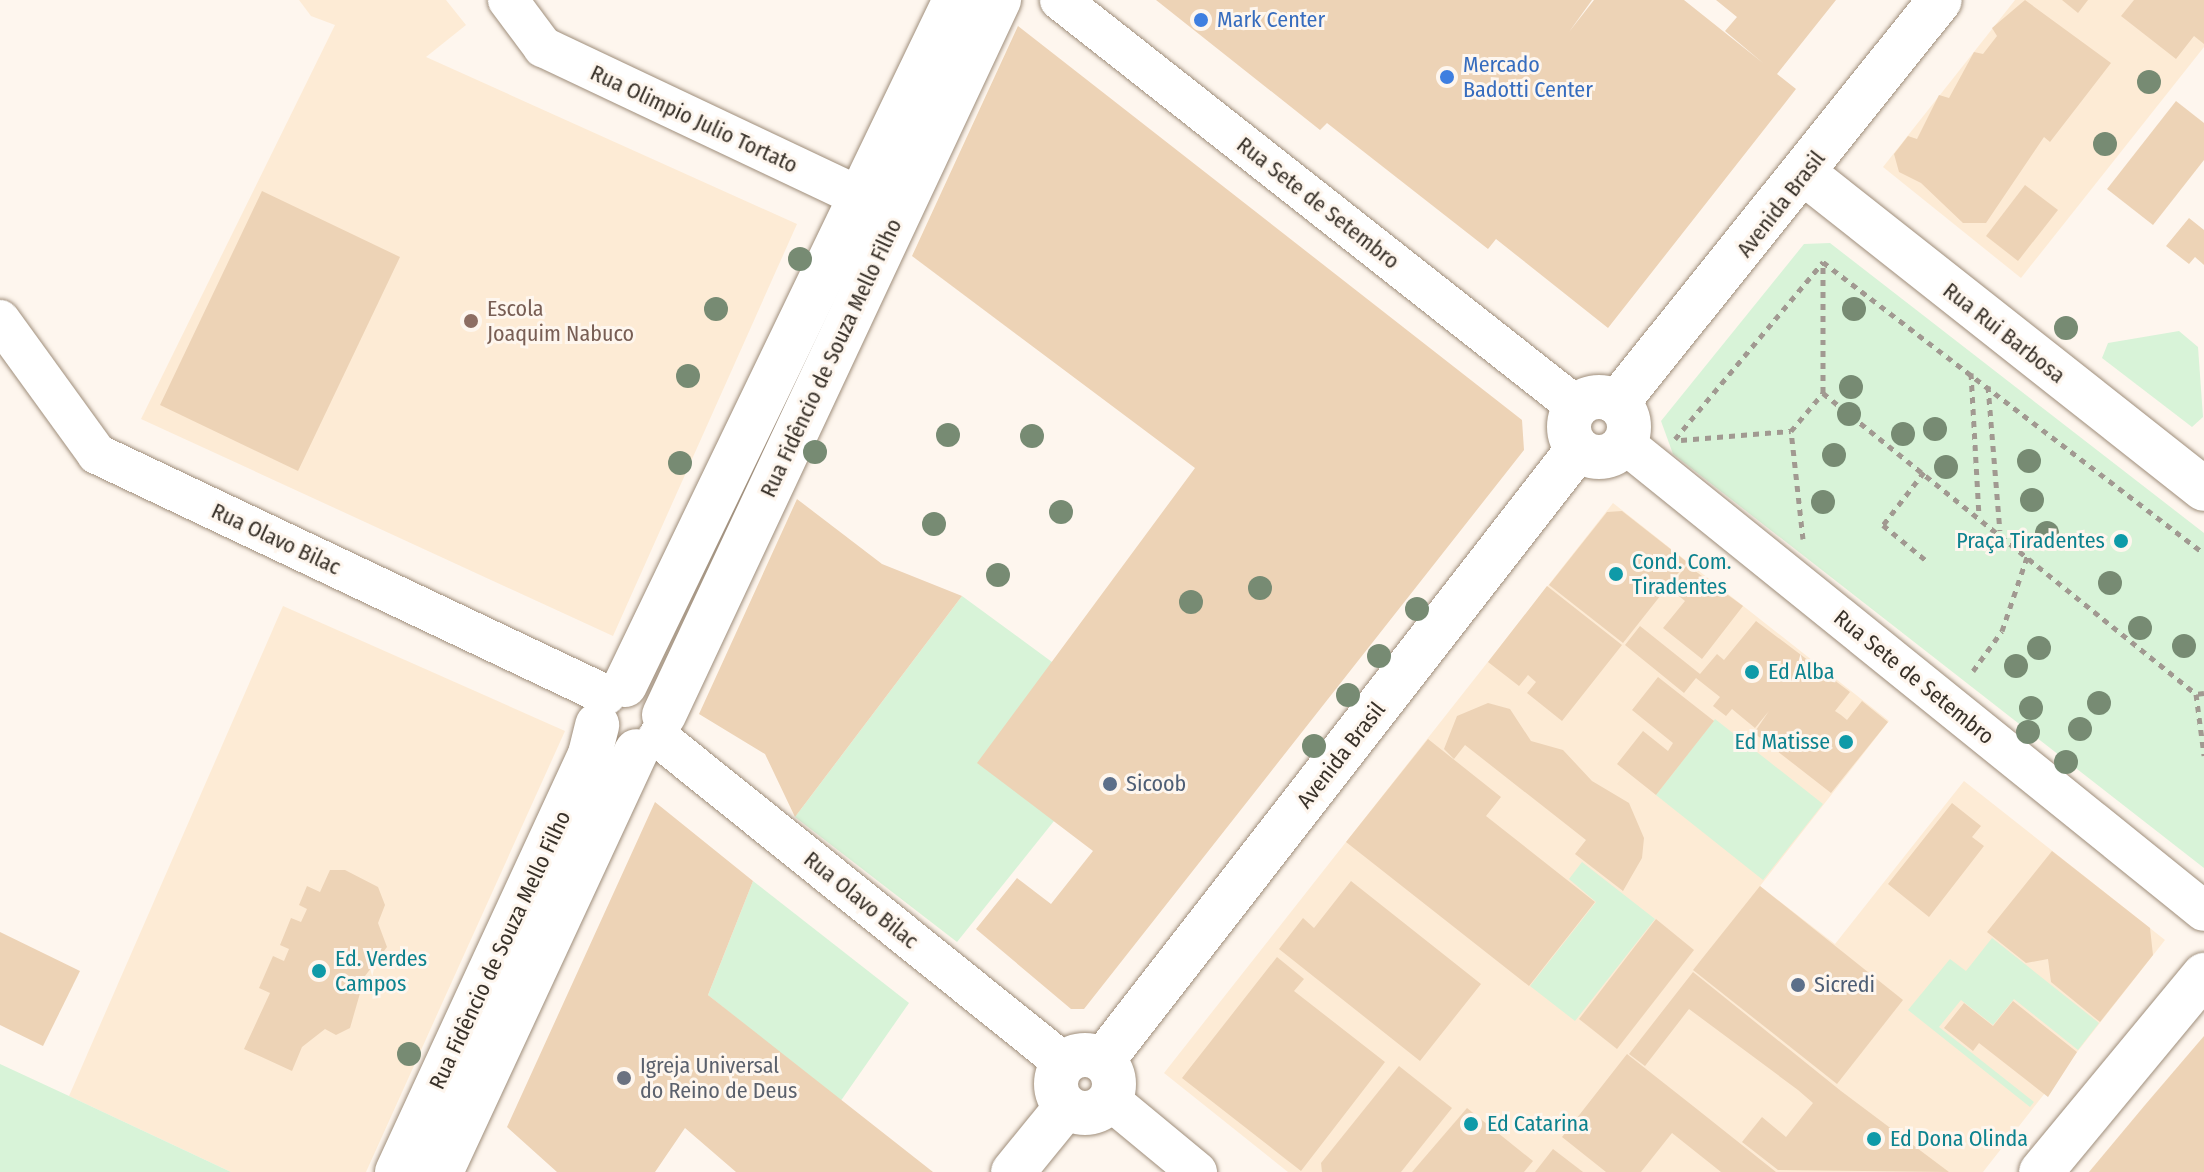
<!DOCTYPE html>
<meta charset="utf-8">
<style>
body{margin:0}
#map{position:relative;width:2204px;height:1172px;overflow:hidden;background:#fef6ee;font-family:"Fira Sans Condensed",sans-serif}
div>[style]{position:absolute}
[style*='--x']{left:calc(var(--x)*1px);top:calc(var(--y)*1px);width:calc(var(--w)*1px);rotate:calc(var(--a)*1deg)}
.built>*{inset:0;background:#fdebd5}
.green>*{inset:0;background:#d8f3d8}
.building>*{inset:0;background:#edd3b6}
.path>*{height:5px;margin-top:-2.5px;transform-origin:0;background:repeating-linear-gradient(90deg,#a19991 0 6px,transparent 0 12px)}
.roads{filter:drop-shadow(0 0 2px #9f8e7b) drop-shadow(0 0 2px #9f8e7b)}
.minor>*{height:40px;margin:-20px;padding:0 20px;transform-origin:20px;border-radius:20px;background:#fff}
.tertiary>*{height:44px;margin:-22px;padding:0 22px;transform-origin:22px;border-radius:22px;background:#fff}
.secondary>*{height:44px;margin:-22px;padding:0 22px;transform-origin:22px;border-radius:22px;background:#fff}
.secondary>.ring{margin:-22px;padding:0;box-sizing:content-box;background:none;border:44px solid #fff;border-radius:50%}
.trees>*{width:24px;height:24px;margin:-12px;border-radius:50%;background:#778b73}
.dots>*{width:22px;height:22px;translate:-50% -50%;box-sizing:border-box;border:4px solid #fef6ee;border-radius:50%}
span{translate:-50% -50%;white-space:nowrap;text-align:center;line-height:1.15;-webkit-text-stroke:6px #fef6ee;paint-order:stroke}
.shop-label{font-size:22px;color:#366cbe}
.left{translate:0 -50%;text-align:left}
.street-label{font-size:22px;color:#383129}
.education-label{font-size:22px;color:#785e54}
.culture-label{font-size:22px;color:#0d838f}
.right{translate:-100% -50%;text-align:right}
.service-label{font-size:22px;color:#4e5e75}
.worship-label{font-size:22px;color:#5b616d}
</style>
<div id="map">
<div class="built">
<div style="clip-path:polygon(299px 0,446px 0,466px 25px,426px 57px,797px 224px,613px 636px,141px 419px,335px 25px,311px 16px)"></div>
<div style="clip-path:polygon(2015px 0,2204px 0,2204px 47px,2021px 278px,1883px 167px)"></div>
<div style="clip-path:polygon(1613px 503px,1889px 721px,1760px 886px,1835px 944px,1964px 781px,2165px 940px,1983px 1172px,1288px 1172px,1164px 1073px)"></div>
<div style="clip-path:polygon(283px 606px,565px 731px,366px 1172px,231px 1172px,69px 1096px)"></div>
</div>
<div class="green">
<div style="clip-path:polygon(1830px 243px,2204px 533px,2204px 868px,1673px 454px,1661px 421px,1804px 244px)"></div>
<div style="clip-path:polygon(2179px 331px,2198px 347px,2203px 417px,2192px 427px,2102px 358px,2108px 343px)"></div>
<div style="clip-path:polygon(962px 596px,1052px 662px,1054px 821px,957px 942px,795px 817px)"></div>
<div style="clip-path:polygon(1715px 719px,1823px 804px,1763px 880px,1656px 795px)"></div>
<div style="clip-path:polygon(1582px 862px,1655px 919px,1575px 1021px,1530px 986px,1596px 902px,1569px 879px)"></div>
<div style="clip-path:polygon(753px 881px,909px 1003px,840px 1102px,708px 995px)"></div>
<div style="clip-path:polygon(1992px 938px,2099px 1023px,2078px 1050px,2014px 999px,1993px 1025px,1961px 1000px,1939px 1027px,2034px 1102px,2030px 1107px,1908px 1010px,1950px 959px,1966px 971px)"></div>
<div style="clip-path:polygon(0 1064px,69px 1096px,231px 1172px,0 1172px)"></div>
</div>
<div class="building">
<div style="clip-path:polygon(1156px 0,1592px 0,1569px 32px,1594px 0,1684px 0,1763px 63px,1725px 31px,1737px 17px,1716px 0,1836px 0,1777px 74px,1796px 89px,1608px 328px,1496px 239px,1488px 249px,1327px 123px,1320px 130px)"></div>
<div style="clip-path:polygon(2025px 0,2111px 63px,2050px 142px,2044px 137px,1986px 223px,1963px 223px,1921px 183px,1899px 172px,1894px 154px,1908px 136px,1917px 139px,1939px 95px,1949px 98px,1974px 52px,1983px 54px,1997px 36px,1992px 28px)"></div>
<div style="clip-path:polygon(2062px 0,2088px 0,2078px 13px)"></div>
<div style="clip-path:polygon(2134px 0,2204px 0,2204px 44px,2194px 36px,2176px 59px,2121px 16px)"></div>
<div style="clip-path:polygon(1018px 26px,1522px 420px,1524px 450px,1084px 1009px,1071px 1009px,976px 929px,1017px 878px,1051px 904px,1093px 851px,977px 763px,1195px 468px,912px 256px)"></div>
<div style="clip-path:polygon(2176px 101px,2204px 123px,2204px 160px,2153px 225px,2107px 189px)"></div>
<div style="clip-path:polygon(2025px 185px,2058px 210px,2018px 261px,1986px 236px)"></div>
<div style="clip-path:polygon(262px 191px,400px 257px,298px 471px,160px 405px)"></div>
<div style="clip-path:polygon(2189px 218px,2204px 230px,2204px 265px,2195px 257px,2189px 264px,2166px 246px)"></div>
<div style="clip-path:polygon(797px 499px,882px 564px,962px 596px,795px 817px,765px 754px,699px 714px)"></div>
<div style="clip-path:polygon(1622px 511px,1687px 562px,1623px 643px,1549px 585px,1607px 512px)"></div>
<div style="clip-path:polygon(1687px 565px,1743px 606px,1702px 659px,1663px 628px,1685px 601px,1669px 588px)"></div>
<div style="clip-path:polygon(1547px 586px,1622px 645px,1562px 721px,1527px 693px,1536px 682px,1528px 675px,1519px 686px,1488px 662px)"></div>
<div style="clip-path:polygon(1756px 621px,1850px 692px,1835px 711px,1841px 715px,1847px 720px,1862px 701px,1888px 722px,1831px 793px,1754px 733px,1769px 711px,1755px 728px,1732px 709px,1726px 716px,1713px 706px,1720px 697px,1696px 678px,1684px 693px,1625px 645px,1640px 626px,1700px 674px,1717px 654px,1724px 660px)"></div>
<div style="clip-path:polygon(1658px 677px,1714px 721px,1656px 795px,1617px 764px,1643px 731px,1668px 751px,1673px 743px,1632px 710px)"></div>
<div style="clip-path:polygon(1488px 703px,1510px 709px,1531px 741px,1563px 750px,1592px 781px,1629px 803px,1644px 838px,1642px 858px,1623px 891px,1575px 854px,1586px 840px,1465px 745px,1454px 759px,1444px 749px,1457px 716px)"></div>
<div style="clip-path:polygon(1428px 739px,1501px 797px,1486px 816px,1595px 902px,1529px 986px,1346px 842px)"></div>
<div style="clip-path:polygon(655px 802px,753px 881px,708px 995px,933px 1172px,736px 1172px,685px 1128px,655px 1172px,557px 1172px,507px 1127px)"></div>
<div style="clip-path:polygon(1952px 803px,1981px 826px,1972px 837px,1984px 846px,1929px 917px,1888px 884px)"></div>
<div style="clip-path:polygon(2052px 851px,2150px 928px,2153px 955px,2100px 1022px,2051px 982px,2048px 959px,2026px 963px,1987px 932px)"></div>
<div style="clip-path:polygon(330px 870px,345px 870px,378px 887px,385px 905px,378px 923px,387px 947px,365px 976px,350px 1028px,336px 1035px,325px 1029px,302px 1047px,292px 1071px,244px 1049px,270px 993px,259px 988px,273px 956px,284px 961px,289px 949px,280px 945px,291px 918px,301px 922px,307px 909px,299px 905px,307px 886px,320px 892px)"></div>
<div style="clip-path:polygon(1351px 881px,1481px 984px,1420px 1061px,1279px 949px,1303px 918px,1314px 928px)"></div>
<div style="clip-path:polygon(1760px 886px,1903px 1000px,1837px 1084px,1693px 970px)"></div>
<div style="clip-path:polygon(1656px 919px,1694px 950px,1617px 1049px,1579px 1019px)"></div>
<div style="clip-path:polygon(0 932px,80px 971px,43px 1046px,0 1025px)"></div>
<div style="clip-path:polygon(1277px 957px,1304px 979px,1294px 991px,1385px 1062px,1301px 1171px,1182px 1078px)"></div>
<div style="clip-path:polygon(1693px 972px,1841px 1091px,1949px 1172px,1778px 1170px,1742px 1142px,1762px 1117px,1786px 1137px,1813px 1103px,1798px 1090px,1689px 1009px,1645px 1066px,1629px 1054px)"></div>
<div style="clip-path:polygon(2013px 1001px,2077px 1052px,2048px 1097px,1979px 1043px,1973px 1051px,1944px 1028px,1964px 1003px,1993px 1026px)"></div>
<div style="clip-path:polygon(2204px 1036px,2204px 1172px,2089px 1172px,2145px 1105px)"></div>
<div style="clip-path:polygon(1627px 1054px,1693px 1106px,1776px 1172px,1721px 1172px,1672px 1133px,1641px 1172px,1606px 1172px,1562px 1137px)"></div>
<div style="clip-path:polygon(1399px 1066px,1452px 1108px,1401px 1172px,1322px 1172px,1321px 1163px)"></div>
<div style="clip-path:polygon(1467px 1108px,1533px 1161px,1524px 1172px,1412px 1172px)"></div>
<div style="clip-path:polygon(1553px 1149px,1583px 1172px,1535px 1172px)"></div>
</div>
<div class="path">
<div style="--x:1823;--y:262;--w:479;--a:37.4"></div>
<div style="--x:1971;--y:373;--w:141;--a:86.8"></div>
<div style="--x:1988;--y:386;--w:145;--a:85.3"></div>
<div style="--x:1823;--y:393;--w:479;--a:38.9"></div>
<div style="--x:1675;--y:439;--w:231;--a:-50.1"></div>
<div style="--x:1681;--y:440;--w:110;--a:-4.7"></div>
<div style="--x:1924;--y:472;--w:67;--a:127.7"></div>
<div style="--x:1883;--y:525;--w:58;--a:39.4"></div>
<div style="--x:1803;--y:539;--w:109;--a:-96.3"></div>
<div style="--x:1791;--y:431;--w:50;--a:-49.9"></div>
<div style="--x:1823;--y:393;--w:130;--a:-90"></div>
<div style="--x:1973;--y:671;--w:49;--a:-54.1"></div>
<div style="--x:2002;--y:631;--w:81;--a:-71.3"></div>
<div style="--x:2204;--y:693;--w:8;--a:173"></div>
<div style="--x:2196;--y:694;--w:62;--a:82.5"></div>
</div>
<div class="roads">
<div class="minor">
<div style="--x:508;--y:0;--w:59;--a:53.3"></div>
<div style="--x:543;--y:47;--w:382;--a:25.3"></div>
<div style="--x:1060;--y:0;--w:657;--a:38.2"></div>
<div style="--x:0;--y:320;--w:165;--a:54.1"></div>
<div style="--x:97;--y:454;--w:563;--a:25.34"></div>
<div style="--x:1624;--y:443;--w:745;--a:38.9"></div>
<div style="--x:658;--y:737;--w:521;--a:38.76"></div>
<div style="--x:1110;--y:1100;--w:113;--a:39.6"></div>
</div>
<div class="tertiary">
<div style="--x:1805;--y:174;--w:508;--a:38.29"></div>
<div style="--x:625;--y:685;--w:760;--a:-64.28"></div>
<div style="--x:664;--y:715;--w:790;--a:-64.9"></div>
<div style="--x:397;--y:1172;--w:460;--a:-65.2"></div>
<div style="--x:590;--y:754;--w:30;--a:-76"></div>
<div style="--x:441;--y:1172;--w:464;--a:-65.1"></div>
</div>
<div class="secondary">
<div class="ring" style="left:1569px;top:397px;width:16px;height:16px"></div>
<div style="--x:1617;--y:403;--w:516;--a:-51.29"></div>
<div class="ring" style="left:1056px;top:1055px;width:14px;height:14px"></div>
<div style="--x:1103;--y:1060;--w:774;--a:-52.14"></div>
<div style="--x:1013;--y:1172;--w:84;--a:-50.8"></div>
<div style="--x:2041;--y:1172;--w:256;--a:-50.4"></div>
</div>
</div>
<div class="trees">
<div style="left:2149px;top:82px"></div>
<div style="left:2105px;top:144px"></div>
<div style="left:800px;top:259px"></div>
<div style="left:716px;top:309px"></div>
<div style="left:1854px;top:309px"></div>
<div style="left:2066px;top:328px"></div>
<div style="left:688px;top:376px"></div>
<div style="left:1851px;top:387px"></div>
<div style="left:1849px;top:414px"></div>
<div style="left:1935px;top:429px"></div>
<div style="left:1903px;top:434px"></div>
<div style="left:948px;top:435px"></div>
<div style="left:1032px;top:436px"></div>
<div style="left:815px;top:452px"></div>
<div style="left:1834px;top:455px"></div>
<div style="left:2029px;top:461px"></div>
<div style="left:680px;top:463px"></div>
<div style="left:1946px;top:467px"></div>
<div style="left:2032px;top:500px"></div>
<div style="left:1823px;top:502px"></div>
<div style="left:1061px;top:512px"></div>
<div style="left:934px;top:524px"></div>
<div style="left:2047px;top:533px"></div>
<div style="left:998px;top:575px"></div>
<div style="left:2110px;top:583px"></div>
<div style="left:1260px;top:588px"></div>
<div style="left:1191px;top:602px"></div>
<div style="left:1417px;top:609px"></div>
<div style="left:2140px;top:628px"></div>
<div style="left:2184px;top:646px"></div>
<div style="left:2039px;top:648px"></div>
<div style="left:1379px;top:656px"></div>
<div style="left:2016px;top:666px"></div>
<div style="left:1348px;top:695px"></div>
<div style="left:2099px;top:703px"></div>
<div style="left:2031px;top:708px"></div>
<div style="left:2080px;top:729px"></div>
<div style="left:2028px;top:732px"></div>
<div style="left:1314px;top:746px"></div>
<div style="left:2066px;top:762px"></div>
<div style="left:409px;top:1054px"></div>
</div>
<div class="dots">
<div style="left:1201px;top:20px;background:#3f7fe0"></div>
<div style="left:1447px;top:77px;background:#3f7fe0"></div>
<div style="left:471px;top:321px;background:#8d6e63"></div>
<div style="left:2121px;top:541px;background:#0f9aa8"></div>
<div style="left:1616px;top:574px;background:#0f9aa8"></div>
<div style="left:1752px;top:672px;background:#0f9aa8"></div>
<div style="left:1846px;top:742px;background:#0f9aa8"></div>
<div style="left:1110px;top:784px;background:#5c6f8a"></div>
<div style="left:319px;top:971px;background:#0f9aa8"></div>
<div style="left:1798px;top:985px;background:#5c6f8a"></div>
<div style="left:624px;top:1078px;background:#6b7280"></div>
<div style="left:1471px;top:1124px;background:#0f9aa8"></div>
<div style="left:1874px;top:1139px;background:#0f9aa8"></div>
</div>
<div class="shop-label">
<span class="left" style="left:1217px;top:20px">Mark Center</span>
<span class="left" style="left:1463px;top:77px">Mercado<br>Badotti Center</span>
</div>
<div class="street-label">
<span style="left:694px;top:119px;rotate:25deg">Rua Olimpio Julio Tortato</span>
<span style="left:1318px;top:203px;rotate:38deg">Rua Sete de Setembro</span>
<span style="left:1781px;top:204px;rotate:-52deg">Avenida Brasil</span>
<span style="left:2004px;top:333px;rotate:38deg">Rua Rui Barbosa</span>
<span style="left:831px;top:358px;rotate:-65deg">Rua Fidêncio de Souza Mello Filho</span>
<span style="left:276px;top:539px;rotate:25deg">Rua Olavo Bilac</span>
<span style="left:1914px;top:677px;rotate:39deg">Rua Sete de Setembro</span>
<span style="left:1341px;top:755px;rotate:-52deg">Avenida Brasil</span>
<span style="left:861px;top:900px;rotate:39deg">Rua Olavo Bilac</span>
<span style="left:500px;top:950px;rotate:-65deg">Rua Fidêncio de Souza Mello Filho</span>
</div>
<div class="education-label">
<span class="left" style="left:487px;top:321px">Escola<br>Joaquim Nabuco</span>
</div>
<div class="culture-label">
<span class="right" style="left:2105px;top:541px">Praça Tiradentes</span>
<span class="left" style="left:1632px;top:574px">Cond. Com.<br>Tiradentes</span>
<span class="left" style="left:1768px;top:672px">Ed Alba</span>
<span class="right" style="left:1830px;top:742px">Ed Matisse</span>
<span class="left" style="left:335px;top:971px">Ed. Verdes<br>Campos</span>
<span class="left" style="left:1487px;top:1124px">Ed Catarina</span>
<span class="left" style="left:1890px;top:1139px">Ed Dona Olinda</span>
</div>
<div class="service-label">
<span class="left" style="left:1126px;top:784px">Sicoob</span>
<span class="left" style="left:1814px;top:985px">Sicredi</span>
</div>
<div class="worship-label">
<span class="left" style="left:640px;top:1078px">Igreja Universal<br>do Reino de Deus</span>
</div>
</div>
